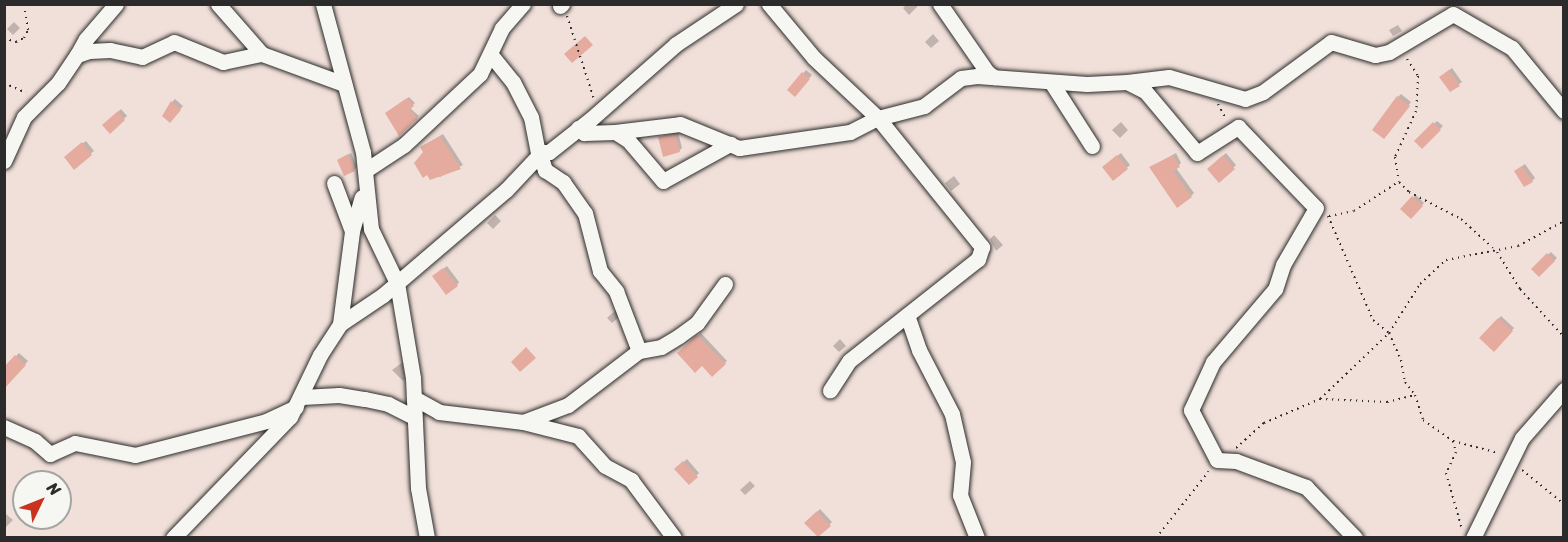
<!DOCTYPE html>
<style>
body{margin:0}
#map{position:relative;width:1568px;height:542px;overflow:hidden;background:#f1e0d9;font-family:Sriracha,sans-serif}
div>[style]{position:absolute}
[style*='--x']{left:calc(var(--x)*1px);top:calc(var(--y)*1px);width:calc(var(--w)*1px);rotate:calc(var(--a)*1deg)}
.shadow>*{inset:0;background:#0003}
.building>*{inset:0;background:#e4ab9e}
.path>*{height:2px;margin-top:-1px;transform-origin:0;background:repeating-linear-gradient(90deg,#2b2b2b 0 1.5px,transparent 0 6px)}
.roads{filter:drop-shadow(0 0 2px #2b2b2b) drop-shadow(0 0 2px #2b2b2b)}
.minor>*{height:15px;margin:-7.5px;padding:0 7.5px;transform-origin:7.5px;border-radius:7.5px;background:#f6f6f2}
span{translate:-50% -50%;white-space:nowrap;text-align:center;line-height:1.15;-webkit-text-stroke:5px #f6f6f2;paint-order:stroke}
.frame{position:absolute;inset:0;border:6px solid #2b2b2b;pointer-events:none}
.north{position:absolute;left:12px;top:470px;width:60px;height:60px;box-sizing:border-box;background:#f6f6f2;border:2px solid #a5a5a2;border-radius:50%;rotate:47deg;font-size:16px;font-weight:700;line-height:24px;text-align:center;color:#2b2b2b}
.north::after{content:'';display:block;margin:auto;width:21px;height:27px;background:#c8321e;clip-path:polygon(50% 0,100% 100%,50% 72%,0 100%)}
</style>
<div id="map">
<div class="shadow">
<div style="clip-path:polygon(907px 4px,917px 4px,918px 6px,909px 15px,903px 8px)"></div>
<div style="clip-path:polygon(14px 22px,20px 28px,13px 35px,7px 29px)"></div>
<div style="clip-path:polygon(1398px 25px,1402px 31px,1393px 36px,1389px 30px)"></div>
<div style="clip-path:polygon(933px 34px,939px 41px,931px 48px,925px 42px)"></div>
<div style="clip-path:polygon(1452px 68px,1462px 82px,1450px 90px,1444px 74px)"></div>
<div style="clip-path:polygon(806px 70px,812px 75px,795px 95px,789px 90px)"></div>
<div style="clip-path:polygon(1401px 94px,1411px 102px,1387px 135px,1398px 97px)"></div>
<div style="clip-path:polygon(409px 97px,415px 103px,410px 108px,419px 116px,399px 134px,389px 111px)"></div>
<div style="clip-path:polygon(175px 99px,183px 106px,170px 121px,172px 102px)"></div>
<div style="clip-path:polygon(121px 109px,127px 116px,110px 131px,104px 125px)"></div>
<div style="clip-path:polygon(1437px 121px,1443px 126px,1422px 147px,1416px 141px)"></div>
<div style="clip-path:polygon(1121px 122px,1128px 130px,1120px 138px,1112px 130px)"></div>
<div style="clip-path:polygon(678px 132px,682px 148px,679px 151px,659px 137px)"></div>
<div style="clip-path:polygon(443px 134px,463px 165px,440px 177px,428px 173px,425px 145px)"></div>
<div style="clip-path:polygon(86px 141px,94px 151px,74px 167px,68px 154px)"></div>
<div style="clip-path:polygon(351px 153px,357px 167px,354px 170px,339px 160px)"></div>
<div style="clip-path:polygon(1121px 153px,1130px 165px,1114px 179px,1107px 164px)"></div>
<div style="clip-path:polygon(1176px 153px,1181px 163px,1176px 168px,1194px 193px,1191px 196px,1151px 167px)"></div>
<div style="clip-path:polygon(1226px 153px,1236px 165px,1219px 181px,1209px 169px)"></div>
<div style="clip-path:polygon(1525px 164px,1535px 178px,1532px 181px,1518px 169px)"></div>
<div style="clip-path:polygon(954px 176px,960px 184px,951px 191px,945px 183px)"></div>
<div style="clip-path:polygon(1416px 195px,1424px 203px,1411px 217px,1402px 209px)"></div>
<div style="clip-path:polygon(495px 215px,501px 221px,493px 229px,487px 223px)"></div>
<div style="clip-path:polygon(994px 235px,1003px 245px,996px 251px,990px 239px)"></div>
<div style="clip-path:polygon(1551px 252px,1557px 258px,1539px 275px,1533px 269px)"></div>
<div style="clip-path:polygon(447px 266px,459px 282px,457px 285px,436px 274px)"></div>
<div style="clip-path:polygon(616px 310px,619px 317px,612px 323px,607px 318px)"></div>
<div style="clip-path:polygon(1501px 316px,1514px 328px,1494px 350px,1481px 338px)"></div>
<div style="clip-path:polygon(701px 333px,727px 361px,712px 374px,702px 364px,679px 353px)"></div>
<div style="clip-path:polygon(840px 339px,846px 346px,839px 352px,833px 346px)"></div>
<div style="clip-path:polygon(19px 353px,28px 361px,4px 387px,4px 369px)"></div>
<div style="clip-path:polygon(403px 362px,405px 379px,403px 381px,392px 370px)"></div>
<div style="clip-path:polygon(687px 459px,699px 473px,689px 483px,676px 469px)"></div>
<div style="clip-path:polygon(750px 481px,755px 486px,745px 495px,740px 490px)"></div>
<div style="clip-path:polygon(820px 509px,832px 522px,818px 536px,806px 523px)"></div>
<div style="clip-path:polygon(6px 514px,13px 520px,4px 529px,4px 516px)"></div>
</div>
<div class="building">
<div style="clip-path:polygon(585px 36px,593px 45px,572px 63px,564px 54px)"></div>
<div style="clip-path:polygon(1449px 70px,1460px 86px,1450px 92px,1439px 77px)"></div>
<div style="clip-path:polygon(802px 72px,810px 79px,795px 97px,787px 90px)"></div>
<div style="clip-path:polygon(1397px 96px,1410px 106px,1384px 139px,1372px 130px)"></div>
<div style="clip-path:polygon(407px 98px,414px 106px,409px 110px,418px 118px,399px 136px,385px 113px)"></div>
<div style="clip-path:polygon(171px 101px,181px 110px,170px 123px,162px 116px)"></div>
<div style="clip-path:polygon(118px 111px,125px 120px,110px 134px,102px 125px)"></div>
<div style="clip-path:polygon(1433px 122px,1441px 130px,1422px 149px,1414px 141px)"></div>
<div style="clip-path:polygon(675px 134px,680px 152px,663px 157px,658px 137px)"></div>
<div style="clip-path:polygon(440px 136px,461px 169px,430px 180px,427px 175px,423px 178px,414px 163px,423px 152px,420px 147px)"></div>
<div style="clip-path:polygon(82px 142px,92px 155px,74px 170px,64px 157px)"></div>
<div style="clip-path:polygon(348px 154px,355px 171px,344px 176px,337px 160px)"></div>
<div style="clip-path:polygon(1117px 155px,1128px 169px,1113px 181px,1102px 167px)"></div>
<div style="clip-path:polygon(1173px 155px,1180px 167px,1173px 171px,1192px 197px,1177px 208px,1149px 167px)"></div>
<div style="clip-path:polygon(1223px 155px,1235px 169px,1219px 183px,1207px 169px)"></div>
<div style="clip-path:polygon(1522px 166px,1533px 182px,1524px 187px,1514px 171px)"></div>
<div style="clip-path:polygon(1412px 196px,1423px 206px,1411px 219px,1400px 209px)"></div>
<div style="clip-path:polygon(1547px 253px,1555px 261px,1539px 277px,1531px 269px)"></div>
<div style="clip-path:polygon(443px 268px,458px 286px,446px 295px,432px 276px)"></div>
<div style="clip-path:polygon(1498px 318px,1513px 331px,1494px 352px,1479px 338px)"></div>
<div style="clip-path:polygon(697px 335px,726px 364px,712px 377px,702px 366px,695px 373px,677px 353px)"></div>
<div style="clip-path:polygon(526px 347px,536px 358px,520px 372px,511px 362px)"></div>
<div style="clip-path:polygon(15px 355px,26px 365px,4px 389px,4px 367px)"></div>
<div style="clip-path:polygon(683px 461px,698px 477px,689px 485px,674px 469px)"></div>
<div style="clip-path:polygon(817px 511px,831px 526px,818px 537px,804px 523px)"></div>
</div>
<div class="path">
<div style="--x:567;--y:16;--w:87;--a:72"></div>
<div style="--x:4;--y:38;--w:13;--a:18"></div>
<div style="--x:16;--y:42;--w:9;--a:-27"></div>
<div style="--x:24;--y:38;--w:9;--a:-63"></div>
<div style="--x:28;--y:30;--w:26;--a:-99"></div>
<div style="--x:1407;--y:59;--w:20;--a:57"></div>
<div style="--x:1418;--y:76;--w:35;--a:93"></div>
<div style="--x:1416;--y:111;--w:51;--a:114.5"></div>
<div style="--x:1395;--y:157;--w:25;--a:81"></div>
<div style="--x:1399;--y:182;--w:14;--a:45"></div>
<div style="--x:1409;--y:192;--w:59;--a:27.4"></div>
<div style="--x:1461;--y:219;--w:43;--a:42.2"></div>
<div style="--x:4;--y:83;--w:24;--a:24"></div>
<div style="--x:1218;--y:104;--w:15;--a:62"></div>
<div style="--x:1328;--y:216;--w:113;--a:66.6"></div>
<div style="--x:1373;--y:320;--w:21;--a:39"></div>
<div style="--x:1389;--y:333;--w:30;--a:66"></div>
<div style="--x:1401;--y:360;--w:22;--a:80"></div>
<div style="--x:1405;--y:382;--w:16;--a:52"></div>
<div style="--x:1415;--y:395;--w:26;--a:72"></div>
<div style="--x:1423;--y:420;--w:37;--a:35"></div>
<div style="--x:1453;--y:441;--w:11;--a:75"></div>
<div style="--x:1456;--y:452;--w:23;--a:115"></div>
<div style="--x:1446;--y:473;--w:58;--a:74.1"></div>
<div style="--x:1329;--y:216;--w:25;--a:-11"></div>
<div style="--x:1354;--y:211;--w:53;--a:-33.4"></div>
<div style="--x:1497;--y:252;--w:44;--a:58.1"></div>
<div style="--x:1520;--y:289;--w:65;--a:47.5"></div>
<div style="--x:1320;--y:399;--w:67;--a:2.6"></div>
<div style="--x:1387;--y:402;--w:29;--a:-14"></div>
<div style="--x:1453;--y:441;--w:47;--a:14.9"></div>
<div style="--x:1236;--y:448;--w:38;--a:-42"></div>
<div style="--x:1264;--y:423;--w:61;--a:-23.2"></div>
<div style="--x:1320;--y:399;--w:95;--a:-43.7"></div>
<div style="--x:1389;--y:333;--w:58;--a:-57.7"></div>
<div style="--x:1420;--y:284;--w:35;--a:-43"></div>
<div style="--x:1446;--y:260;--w:73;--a:-11"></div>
<div style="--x:1518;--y:246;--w:52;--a:-28.5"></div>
<div style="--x:1522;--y:470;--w:54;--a:39"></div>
<div style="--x:1156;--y:538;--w:85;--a:-51.7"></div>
</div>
<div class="roads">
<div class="minor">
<div style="--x:218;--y:4;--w:67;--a:48.7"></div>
<div style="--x:323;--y:4;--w:153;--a:74.9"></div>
<div style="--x:363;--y:152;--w:77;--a:84.1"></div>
<div style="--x:371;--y:229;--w:60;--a:64.3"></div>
<div style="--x:397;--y:283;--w:96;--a:80.4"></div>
<div style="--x:413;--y:378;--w:110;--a:87.4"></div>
<div style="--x:418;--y:488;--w:51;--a:79.8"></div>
<div style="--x:769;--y:4;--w:70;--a:50.2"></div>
<div style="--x:814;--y:58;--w:88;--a:43.2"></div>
<div style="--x:878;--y:118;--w:166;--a:51.1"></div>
<div style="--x:982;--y:247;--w:13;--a:108"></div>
<div style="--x:978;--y:259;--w:164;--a:141.7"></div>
<div style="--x:849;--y:361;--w:35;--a:123"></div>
<div style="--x:940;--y:4;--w:83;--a:55.3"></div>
<div style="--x:987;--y:72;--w:9;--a:36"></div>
<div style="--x:560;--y:6;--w:3;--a:-45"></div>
<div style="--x:77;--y:55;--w:18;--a:-61"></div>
<div style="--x:86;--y:39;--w:46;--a:-49.4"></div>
<div style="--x:491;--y:55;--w:35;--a:51"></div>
<div style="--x:513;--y:82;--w:39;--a:63"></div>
<div style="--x:531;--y:117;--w:36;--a:79"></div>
<div style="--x:538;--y:152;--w:11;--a:0"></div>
<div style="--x:1051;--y:82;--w:76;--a:57.4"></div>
<div style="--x:1127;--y:82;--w:42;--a:-6.8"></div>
<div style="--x:1169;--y:77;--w:79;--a:16.1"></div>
<div style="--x:1245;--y:99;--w:19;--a:-21"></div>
<div style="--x:1263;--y:92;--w:84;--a:-36.3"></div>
<div style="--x:1331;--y:42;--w:46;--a:16.5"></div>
<div style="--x:1375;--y:55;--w:14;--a:-12"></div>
<div style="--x:1389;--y:52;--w:74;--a:-30.7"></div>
<div style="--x:1453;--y:14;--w:68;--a:30"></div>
<div style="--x:1512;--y:48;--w:82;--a:50.5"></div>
<div style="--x:578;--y:128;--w:8;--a:40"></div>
<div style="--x:584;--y:133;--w:31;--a:-2"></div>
<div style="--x:615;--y:132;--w:65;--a:-7"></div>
<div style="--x:680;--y:124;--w:64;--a:22.1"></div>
<div style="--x:739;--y:148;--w:112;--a:-8.2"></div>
<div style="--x:850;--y:132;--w:31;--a:-27"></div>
<div style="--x:878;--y:118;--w:48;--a:-14.6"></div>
<div style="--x:924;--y:106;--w:46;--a:-37.1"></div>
<div style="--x:961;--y:78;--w:16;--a:-7"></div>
<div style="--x:977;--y:76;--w:110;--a:4.2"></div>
<div style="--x:1087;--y:84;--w:40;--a:-2.9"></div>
<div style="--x:1127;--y:82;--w:20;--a:27"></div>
<div style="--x:1145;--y:91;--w:81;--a:50"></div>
<div style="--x:1197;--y:153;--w:49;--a:-32.4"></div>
<div style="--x:1238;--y:127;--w:112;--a:46.1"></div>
<div style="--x:1316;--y:208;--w:66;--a:120.1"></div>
<div style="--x:1283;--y:265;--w:25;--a:108"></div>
<div style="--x:1275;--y:289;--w:96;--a:130.3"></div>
<div style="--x:1213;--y:362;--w:53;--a:114.6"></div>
<div style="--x:1191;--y:410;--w:56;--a:62.5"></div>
<div style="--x:1217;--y:460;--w:19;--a:3"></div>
<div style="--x:1236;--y:461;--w:75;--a:20.4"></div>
<div style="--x:1306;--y:487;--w:71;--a:46.1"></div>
<div style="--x:615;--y:132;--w:15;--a:32"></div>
<div style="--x:628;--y:140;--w:54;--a:49.5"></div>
<div style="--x:663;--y:181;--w:77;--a:-28.9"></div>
<div style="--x:540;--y:154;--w:17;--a:73"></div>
<div style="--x:545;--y:170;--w:22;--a:34"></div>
<div style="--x:563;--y:182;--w:38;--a:55"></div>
<div style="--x:585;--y:213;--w:60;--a:75.5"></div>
<div style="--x:600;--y:271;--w:26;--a:51"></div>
<div style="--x:616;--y:291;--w:64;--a:69"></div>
<div style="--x:4;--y:161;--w:48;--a:-65.6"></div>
<div style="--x:24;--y:117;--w:48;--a:-45"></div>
<div style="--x:58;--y:83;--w:34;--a:-56"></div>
<div style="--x:77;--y:55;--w:13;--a:-18"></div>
<div style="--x:89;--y:51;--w:21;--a:-3"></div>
<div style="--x:110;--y:50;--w:33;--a:12"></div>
<div style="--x:142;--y:57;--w:35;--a:-25"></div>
<div style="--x:174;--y:42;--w:53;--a:22.2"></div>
<div style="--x:223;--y:62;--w:40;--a:-12"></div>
<div style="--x:262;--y:54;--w:87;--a:20.1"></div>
<div style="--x:366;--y:170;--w:45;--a:-33.3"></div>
<div style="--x:404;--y:145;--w:104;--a:-43.1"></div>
<div style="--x:480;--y:74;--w:51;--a:-64.4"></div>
<div style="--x:502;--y:28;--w:32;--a:-49"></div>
<div style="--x:334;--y:183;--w:51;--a:69.4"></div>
<div style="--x:907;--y:315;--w:37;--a:71"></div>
<div style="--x:919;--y:350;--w:72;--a:62.7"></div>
<div style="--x:952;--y:414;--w:49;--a:77.1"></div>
<div style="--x:963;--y:462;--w:33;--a:95"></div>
<div style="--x:960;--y:495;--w:46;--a:68.4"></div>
<div style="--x:340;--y:324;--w:94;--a:-82.6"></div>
<div style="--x:352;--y:231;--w:35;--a:-74"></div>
<div style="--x:302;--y:397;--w:37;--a:-3"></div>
<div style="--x:339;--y:395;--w:26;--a:9"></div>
<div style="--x:365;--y:399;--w:24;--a:12"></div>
<div style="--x:388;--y:404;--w:29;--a:27"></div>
<div style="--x:416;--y:399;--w:26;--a:29"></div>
<div style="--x:439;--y:412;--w:85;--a:6.8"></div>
<div style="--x:523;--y:422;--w:57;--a:14.3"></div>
<div style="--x:578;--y:436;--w:40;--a:48"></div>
<div style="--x:605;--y:466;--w:30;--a:28"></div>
<div style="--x:631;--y:480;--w:72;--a:53.4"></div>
<div style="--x:523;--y:422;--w:48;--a:-20.7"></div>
<div style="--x:568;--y:405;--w:89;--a:-37.3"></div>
<div style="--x:639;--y:351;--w:22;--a:-10"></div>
<div style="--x:661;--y:347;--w:21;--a:-31"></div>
<div style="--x:679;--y:336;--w:22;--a:-36"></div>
<div style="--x:697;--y:323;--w:48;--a:-54.3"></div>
<div style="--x:4;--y:427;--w:34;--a:24"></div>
<div style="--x:35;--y:441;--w:20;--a:41"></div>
<div style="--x:50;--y:454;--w:27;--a:-24"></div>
<div style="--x:75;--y:443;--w:61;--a:11.3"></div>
<div style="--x:135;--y:455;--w:135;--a:-14.5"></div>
<div style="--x:266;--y:421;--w:33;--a:-25"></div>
<div style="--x:173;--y:538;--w:168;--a:-46"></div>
<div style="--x:290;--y:417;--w:69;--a:-64.2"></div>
<div style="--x:320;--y:355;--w:37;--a:-57"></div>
<div style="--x:340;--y:324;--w:52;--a:-34"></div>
<div style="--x:383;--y:295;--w:162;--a:-40.5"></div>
<div style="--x:506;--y:190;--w:50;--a:-46.6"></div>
<div style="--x:540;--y:154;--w:9;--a:-13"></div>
<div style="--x:549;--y:152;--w:53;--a:-38.2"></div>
<div style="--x:591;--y:119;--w:113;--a:-41.4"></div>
<div style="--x:676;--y:44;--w:72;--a:-33.7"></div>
<div style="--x:1473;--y:538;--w:111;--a:-63.9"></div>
<div style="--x:1522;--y:438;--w:64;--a:-48.8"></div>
</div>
</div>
<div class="frame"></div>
<div class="north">N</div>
</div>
